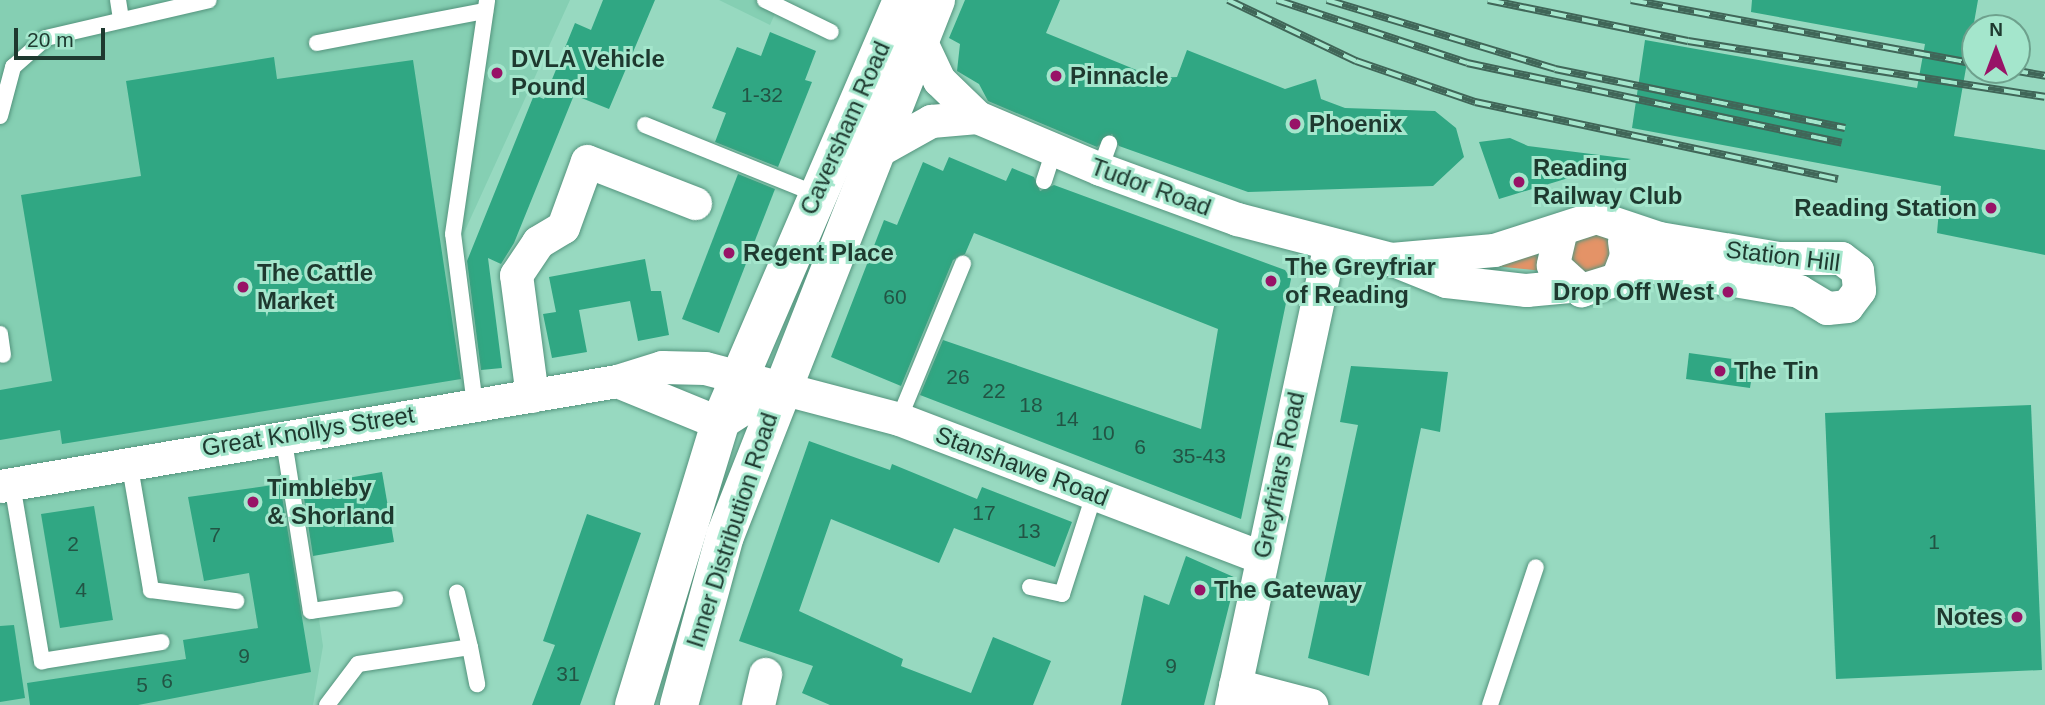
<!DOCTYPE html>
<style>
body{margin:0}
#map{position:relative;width:2045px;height:705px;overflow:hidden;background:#97d9c0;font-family:Arial,sans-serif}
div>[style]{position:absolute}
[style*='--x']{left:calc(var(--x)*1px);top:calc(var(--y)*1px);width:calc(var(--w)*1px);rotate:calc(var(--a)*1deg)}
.built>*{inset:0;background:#85cfb3}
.green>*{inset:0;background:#e49367}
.building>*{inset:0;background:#30a783}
.roads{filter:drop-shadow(0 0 2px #54947d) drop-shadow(0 0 2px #54947d)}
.service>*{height:16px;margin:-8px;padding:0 8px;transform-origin:8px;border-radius:8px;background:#fff}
.minor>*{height:33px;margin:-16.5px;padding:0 16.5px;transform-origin:16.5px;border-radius:16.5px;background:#fff}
.primary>*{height:38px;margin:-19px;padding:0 19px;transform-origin:19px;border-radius:19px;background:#fff}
.rail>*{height:8px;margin-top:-4px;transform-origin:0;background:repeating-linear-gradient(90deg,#a4e6cc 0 16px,#406658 0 32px);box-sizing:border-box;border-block:2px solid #406658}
.dots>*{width:19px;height:19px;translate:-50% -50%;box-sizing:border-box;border:4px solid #a4e6cc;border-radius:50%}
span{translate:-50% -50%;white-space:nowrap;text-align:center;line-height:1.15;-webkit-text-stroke:6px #a4e6cc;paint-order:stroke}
.number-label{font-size:21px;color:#225444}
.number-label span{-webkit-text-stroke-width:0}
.poi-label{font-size:24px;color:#1e392f;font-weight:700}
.left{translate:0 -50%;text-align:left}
.right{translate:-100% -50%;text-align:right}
.street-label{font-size:24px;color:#1e392f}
.north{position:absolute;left:1961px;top:14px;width:70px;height:70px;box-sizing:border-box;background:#a4e6cc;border:2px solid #6ea18d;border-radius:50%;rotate:0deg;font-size:19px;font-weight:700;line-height:28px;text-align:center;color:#1e392f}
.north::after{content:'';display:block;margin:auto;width:24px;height:32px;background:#981367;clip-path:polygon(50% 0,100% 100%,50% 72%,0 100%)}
.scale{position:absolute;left:14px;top:28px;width:91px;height:32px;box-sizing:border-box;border:4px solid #1e392f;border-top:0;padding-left:9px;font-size:21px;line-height:24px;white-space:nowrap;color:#1e392f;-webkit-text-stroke:5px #a4e6cc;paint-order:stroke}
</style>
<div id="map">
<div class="built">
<div style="clip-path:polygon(0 0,570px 0,457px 248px,481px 398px,291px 430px,323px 646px,313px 705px,0 705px)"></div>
<div style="clip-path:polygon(719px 0,781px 0,770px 25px)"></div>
</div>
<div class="green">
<div style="clip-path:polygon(1577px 232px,1604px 235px,1611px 242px,1608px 270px,1573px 273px,1565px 247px)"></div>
<div style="clip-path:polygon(1540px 248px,1543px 271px,1495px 266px)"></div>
</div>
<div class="building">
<div style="clip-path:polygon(603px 0,655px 0,609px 109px,574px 95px,514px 243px,501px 264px,488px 258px,502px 368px,481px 370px,467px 261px,534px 95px,544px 99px,575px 23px,591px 30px)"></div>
<div style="clip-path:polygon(965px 0,1060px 0,1046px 33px,1156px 78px,1177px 77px,1187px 50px,1285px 89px,1316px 79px,1321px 99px,1345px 108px,1435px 111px,1456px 128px,1464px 157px,1433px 186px,1248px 192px,1119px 146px,1112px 134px,1097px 147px,988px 101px,979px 84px,957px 71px,960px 44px,949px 38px)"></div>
<div style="clip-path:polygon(1752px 0,1978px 0,1954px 136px,2045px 150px,2045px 255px,1937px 233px,1941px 186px,1632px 128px,1645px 40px,1917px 88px,1925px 44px,1751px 12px)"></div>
<div style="clip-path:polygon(770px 32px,816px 51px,805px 80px,812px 82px,778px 167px,715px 142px,726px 113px,712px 108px,737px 47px,761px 56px)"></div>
<div style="clip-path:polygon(274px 57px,277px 79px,413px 60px,461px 379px,62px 444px,60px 430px,0 440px,0 390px,52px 381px,21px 195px,141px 176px,126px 81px)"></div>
<div style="clip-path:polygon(1510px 138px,1528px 146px,1631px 159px,1499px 199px,1479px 142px)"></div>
<div style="clip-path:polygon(949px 157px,1006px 181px,1012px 168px,1034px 177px,1040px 191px,1054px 185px,1285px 270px,1291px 279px,1241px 519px,920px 395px,943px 340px,1201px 429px,1218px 329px,1150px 302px,974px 233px,965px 254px,953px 260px,901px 386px,831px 357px,884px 220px,897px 225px,923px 162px,943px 171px)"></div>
<div style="clip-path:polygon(738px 174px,775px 189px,719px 333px,682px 319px)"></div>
<div style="clip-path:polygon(645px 259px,651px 291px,661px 291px,669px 335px,638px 341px,630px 301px,579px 310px,587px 352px,552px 358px,543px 314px,556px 312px,549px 277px)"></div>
<div style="clip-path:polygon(1689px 353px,1754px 362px,1750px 388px,1686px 379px)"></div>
<div style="clip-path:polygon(1351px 366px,1448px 372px,1440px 432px,1421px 428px,1369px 676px,1308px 658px,1358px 425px,1340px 422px)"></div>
<div style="clip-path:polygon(2031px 405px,2042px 670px,1836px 679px,1825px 413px)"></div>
<div style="clip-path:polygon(809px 441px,890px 470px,892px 464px,977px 499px,982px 487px,1072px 522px,1055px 567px,954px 528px,939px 563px,831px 519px,799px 611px,903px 659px,901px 666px,971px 693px,993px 637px,1051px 661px,1033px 705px,830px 705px,802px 693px,813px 666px,739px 641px)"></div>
<div style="clip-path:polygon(382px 472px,394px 542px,313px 556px,302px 486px)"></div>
<div style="clip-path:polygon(280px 484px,311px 672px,138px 705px,30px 705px,27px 683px,186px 659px,183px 640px,258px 628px,249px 573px,204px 581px,188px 497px)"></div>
<div style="clip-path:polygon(94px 506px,113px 620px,60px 628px,41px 514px)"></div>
<div style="clip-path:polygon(587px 514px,641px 533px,580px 705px,532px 705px,555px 645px,543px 641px)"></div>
<div style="clip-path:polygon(1186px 556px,1236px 578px,1204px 705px,1121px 705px,1144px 595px,1169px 605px)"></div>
<div style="clip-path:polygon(14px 625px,25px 698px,0 702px,0 626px)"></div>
</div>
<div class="roads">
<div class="service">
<div style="--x:118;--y:0;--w:20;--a:81"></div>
<div style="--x:765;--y:0;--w:73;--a:25.9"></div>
<div style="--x:317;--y:43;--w:171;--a:-10.8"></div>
<div style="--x:0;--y:116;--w:51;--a:-75.1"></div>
<div style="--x:13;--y:67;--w:44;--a:-41.3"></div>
<div style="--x:46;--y:38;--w:167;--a:-13.1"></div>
<div style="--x:645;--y:125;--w:184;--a:22"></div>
<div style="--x:1100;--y:169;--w:27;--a:-70"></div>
<div style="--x:1044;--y:181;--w:33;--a:-72"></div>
<div style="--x:0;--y:334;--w:21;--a:82"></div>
<div style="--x:475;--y:405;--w:172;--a:-97.3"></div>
<div style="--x:453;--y:234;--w:236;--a:-81.7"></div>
<div style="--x:899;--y:419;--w:168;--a:-67.6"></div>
<div style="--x:283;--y:435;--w:178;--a:81"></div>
<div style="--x:311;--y:611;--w:85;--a:-8.1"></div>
<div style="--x:129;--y:461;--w:131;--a:80.3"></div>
<div style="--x:151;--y:590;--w:86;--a:7.4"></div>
<div style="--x:12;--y:484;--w:180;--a:80.4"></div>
<div style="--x:42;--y:661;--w:121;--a:-9"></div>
<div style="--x:1030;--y:587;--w:33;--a:12"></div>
<div style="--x:1062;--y:594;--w:104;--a:-72.1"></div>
<div style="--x:470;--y:647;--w:38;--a:79"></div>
<div style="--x:327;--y:705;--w:51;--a:-52.9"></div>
<div style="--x:358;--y:664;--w:113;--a:-8.6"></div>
<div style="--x:470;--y:647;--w:56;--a:-103.5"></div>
<div style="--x:1490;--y:705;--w:145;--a:-71.6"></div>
</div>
<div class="minor">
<div style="--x:921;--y:42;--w:42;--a:64.7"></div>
<div style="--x:939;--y:80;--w:53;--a:44.2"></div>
<div style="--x:977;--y:117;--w:134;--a:22.9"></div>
<div style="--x:1100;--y:169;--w:146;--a:20.1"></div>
<div style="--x:1237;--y:219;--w:159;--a:14.6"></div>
<div style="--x:1391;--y:259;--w:59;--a:21.8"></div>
<div style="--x:1446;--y:281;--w:81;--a:6.4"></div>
<div style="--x:1526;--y:290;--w:43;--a:-5.3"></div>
<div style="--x:877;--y:151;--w:62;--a:-29.1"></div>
<div style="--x:931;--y:121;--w:46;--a:-5"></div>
<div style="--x:1561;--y:229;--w:37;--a:103"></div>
<div style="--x:1553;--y:265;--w:38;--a:42"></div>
<div style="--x:1581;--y:290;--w:38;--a:-17"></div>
<div style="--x:1617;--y:279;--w:26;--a:-69"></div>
<div style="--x:1626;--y:255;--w:14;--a:-98"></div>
<div style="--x:1391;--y:259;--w:103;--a:-5"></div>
<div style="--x:1494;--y:250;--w:107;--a:-17.9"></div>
<div style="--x:1596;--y:217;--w:66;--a:18.4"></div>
<div style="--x:1659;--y:238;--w:121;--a:9.5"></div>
<div style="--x:1778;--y:258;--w:63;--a:0"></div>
<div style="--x:1841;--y:258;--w:20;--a:37"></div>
<div style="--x:1857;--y:270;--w:20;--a:84"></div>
<div style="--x:1859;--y:290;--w:20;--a:127"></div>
<div style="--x:1847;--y:306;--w:20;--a:174"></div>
<div style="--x:1827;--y:308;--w:33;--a:-149"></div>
<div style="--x:1799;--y:291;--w:176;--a:-170.5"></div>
<div style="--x:617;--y:381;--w:111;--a:22.2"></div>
<div style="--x:720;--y:423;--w:72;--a:-32.6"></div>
<div style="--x:532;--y:396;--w:122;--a:-97.5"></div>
<div style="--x:516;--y:275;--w:40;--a:-56"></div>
<div style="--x:538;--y:242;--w:29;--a:-31"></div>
<div style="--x:563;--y:227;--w:70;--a:-70"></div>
<div style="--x:587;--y:161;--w:116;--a:21.3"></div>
<div style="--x:0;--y:486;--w:626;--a:-9.66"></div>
<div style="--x:617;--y:381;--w:47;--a:-17.3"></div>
<div style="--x:662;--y:367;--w:43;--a:1.3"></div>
<div style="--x:705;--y:368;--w:201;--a:14.7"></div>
<div style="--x:899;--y:419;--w:387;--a:20.9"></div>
<div style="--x:1235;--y:685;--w:79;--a:14.7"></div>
<div style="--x:758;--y:705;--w:32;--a:-77"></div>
<div style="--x:1231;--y:705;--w:471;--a:-77.9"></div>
</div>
<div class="primary">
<div style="--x:634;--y:705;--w:295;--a:-73"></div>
<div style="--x:720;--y:423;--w:460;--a:-66.7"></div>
<div style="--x:679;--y:705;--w:175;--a:-74.8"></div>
<div style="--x:725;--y:536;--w:576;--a:-68.51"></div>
</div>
</div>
<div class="rail">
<div style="--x:1228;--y:0;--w:142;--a:25.5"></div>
<div style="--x:1356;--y:61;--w:126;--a:19"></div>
<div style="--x:1475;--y:102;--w:371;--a:12"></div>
<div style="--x:1277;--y:0;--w:200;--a:18.3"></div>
<div style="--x:1467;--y:63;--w:383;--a:12"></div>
<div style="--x:1327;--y:0;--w:238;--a:16.8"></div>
<div style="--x:1555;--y:69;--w:296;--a:11.5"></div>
<div style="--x:1488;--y:0;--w:204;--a:11.6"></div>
<div style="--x:1688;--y:41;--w:361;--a:8.9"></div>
<div style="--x:1631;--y:0;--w:350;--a:10.5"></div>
<div style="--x:2012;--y:70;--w:34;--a:10"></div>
</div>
<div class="dots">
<div style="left:497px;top:73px;background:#981367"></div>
<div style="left:1056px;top:76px;background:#981367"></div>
<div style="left:1295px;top:124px;background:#981367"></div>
<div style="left:1519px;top:182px;background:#981367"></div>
<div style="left:1991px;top:208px;background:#981367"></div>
<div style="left:729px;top:253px;background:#981367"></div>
<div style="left:1271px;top:281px;background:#981367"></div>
<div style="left:243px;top:287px;background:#981367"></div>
<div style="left:1728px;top:292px;background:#981367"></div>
<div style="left:1720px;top:371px;background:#981367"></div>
<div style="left:253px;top:502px;background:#981367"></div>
<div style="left:1200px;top:590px;background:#981367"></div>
<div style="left:2017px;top:617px;background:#981367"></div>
</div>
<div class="number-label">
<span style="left:762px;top:95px">1-32</span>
<span style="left:895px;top:297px">60</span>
<span style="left:958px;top:377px">26</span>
<span style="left:994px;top:391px">22</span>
<span style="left:1031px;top:405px">18</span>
<span style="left:1067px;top:419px">14</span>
<span style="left:1103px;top:433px">10</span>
<span style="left:1140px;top:447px">6</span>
<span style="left:1199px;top:456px">35-43</span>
<span style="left:984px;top:513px">17</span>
<span style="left:1029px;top:531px">13</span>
<span style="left:215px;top:535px">7</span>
<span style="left:1934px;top:542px">1</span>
<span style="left:73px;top:544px">2</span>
<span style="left:81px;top:590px">4</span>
<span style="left:244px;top:656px">9</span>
<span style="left:1171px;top:666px">9</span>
<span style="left:568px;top:674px">31</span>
<span style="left:167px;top:681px">6</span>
<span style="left:142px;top:685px">5</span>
</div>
<div class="poi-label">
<span class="left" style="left:511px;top:73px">DVLA Vehicle<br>Pound</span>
<span class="left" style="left:1070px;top:76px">Pinnacle</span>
<span class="left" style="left:1309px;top:124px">Phoenix</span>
<span class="left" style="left:1533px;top:182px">Reading<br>Railway Club</span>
<span class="right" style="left:1977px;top:208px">Reading Station</span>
<span class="left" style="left:743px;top:253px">Regent Place</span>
<span class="left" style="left:1285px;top:281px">The Greyfriar<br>of Reading</span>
<span class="left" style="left:257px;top:287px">The Cattle<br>Market</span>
<span class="right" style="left:1714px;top:292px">Drop Off West</span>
<span class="left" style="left:1734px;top:371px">The Tin</span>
<span class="left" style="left:267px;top:502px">Timbleby<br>&amp; Shorland</span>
<span class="left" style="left:1214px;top:590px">The Gateway</span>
<span class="right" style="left:2003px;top:617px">Notes</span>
</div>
<div class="street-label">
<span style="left:845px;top:128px;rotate:-66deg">Caversham Road</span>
<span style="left:1151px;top:187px;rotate:20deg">Tudor Road</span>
<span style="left:1783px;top:256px;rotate:7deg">Station Hill</span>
<span style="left:308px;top:431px;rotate:-9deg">Great Knollys Street</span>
<span style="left:1022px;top:466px;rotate:21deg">Stanshawe Road</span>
<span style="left:1279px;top:475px;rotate:-78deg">Greyfriars Road</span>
<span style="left:732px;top:530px;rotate:-72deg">Inner Distribution Road</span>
</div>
<div class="north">N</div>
<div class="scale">20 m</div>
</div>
